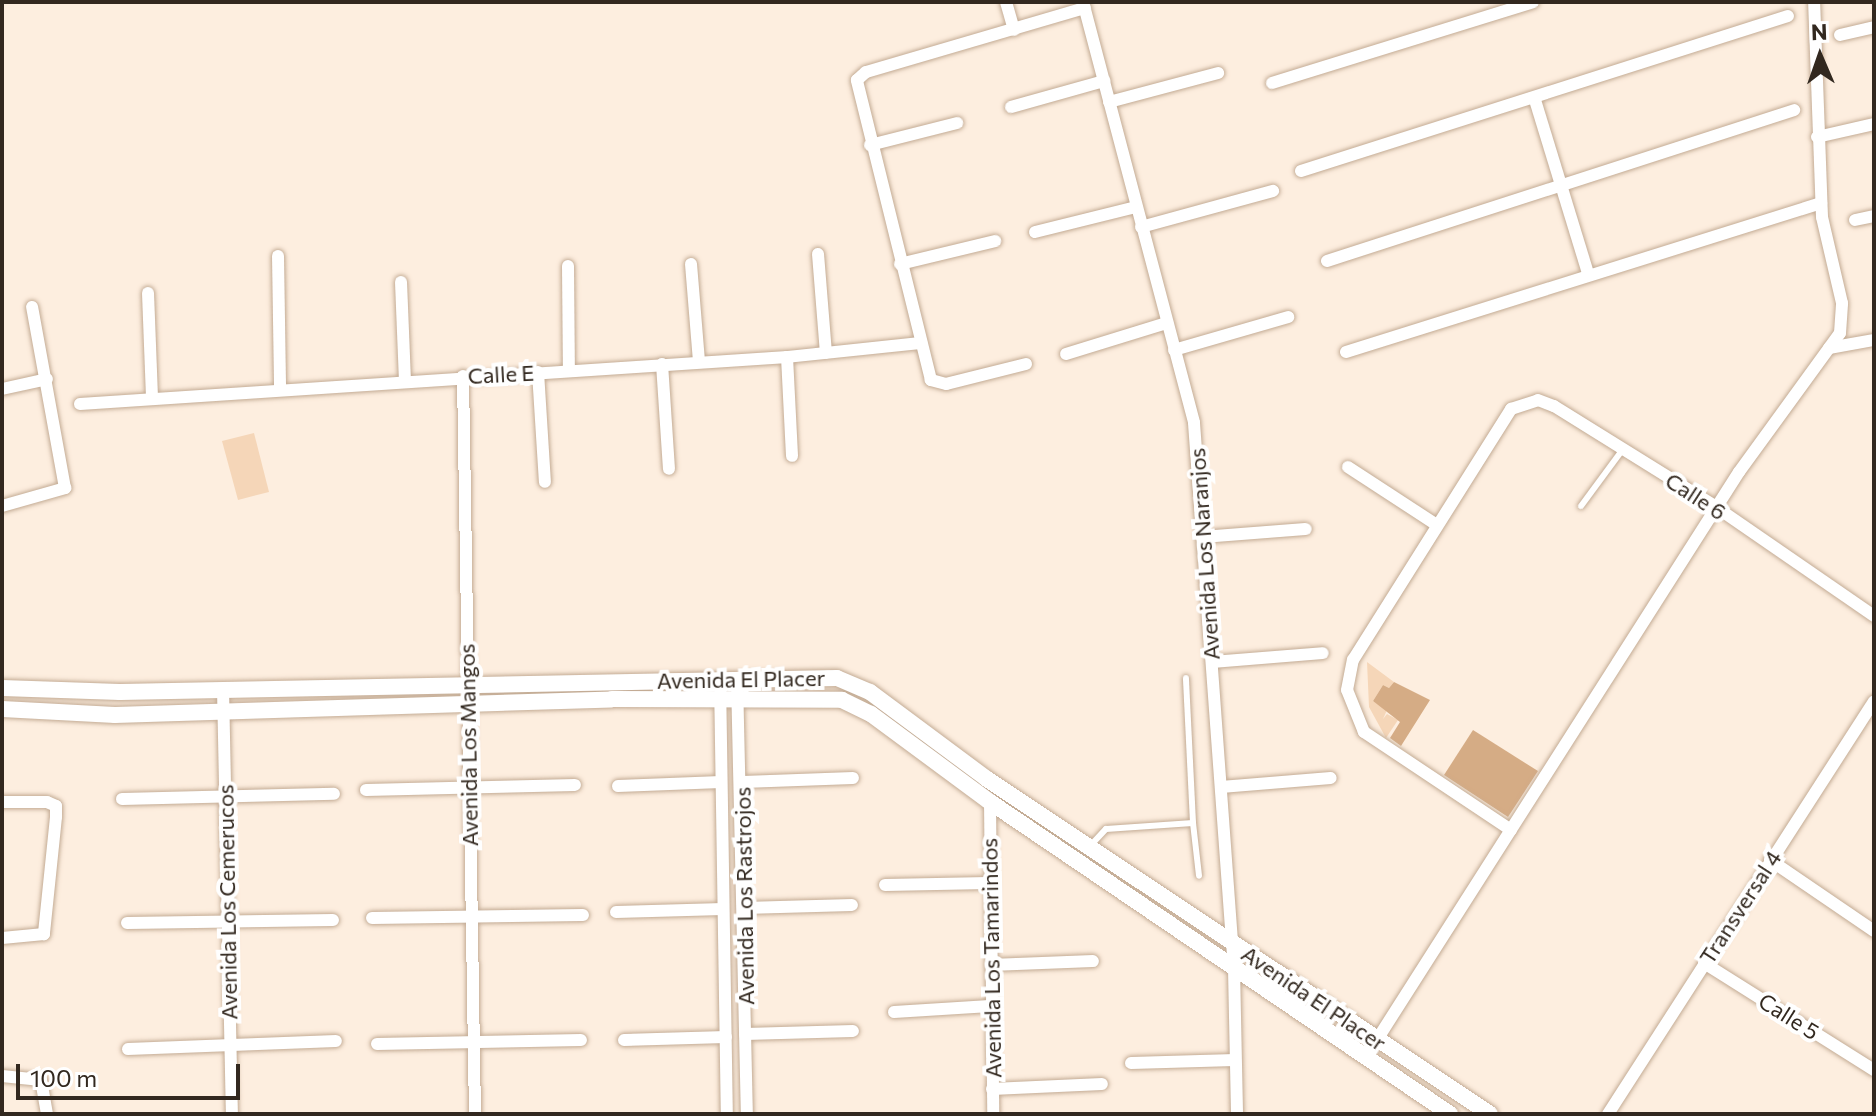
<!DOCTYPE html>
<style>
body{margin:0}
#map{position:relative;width:1876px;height:1116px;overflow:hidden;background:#fdeedf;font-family:Commissioner,sans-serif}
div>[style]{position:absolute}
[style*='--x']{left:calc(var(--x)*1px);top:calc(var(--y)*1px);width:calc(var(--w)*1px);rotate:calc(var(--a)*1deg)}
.green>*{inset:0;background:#f5d6b8}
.building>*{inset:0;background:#d5ac85}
.roads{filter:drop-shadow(0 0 2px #c3ab94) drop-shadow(0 0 2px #c3ab94)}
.service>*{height:6px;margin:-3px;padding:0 3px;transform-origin:3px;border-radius:3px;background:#fff}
.minor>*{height:12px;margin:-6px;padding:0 6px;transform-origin:6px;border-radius:6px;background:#fff}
.tertiary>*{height:16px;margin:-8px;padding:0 8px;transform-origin:8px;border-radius:8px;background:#fff}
span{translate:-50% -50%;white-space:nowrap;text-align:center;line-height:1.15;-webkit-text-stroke:8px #fff;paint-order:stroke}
.street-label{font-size:22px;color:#32281f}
.frame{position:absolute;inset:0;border:4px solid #32281f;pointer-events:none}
.north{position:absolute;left:1780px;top:16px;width:80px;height:80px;-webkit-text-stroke:6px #fff;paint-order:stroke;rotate:358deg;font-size:22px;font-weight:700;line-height:32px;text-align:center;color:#32281f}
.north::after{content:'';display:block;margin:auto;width:28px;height:36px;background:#32281f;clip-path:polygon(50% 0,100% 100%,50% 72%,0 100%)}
.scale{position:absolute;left:16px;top:1064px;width:224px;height:36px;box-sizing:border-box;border:4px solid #32281f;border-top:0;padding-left:10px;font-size:24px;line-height:28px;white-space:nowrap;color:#32281f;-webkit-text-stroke:6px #fff;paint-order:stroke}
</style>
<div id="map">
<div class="green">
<div style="clip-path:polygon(254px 433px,269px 492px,238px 500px,222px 441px)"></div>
<div style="clip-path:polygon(1367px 662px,1394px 682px,1389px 688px,1383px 685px,1373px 701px,1387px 710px,1383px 719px,1387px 714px,1398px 720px,1386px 738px,1369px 707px)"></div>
</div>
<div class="building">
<div style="clip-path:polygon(1394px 682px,1430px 700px,1401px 746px,1390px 738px,1400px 722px,1373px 701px,1383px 685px,1389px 688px)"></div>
<div style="clip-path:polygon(1473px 730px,1538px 771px,1508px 817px,1444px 775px)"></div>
</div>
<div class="roads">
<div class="service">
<div style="--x:1581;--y:506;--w:71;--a:-53.6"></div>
<div style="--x:1193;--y:823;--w:53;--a:83.5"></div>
<div style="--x:1091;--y:845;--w:22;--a:-47"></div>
<div style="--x:1106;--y:829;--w:87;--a:-3.9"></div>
<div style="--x:1193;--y:823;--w:145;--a:-92.8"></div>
</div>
<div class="minor">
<div style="--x:1006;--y:2;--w:29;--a:74"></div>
<div style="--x:1083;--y:2;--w:435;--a:75.2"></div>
<div style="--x:1194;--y:423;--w:547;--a:85.81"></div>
<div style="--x:1234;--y:969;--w:145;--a:88.8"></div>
<div style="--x:1840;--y:35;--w:35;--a:-13"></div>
<div style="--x:1272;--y:83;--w:273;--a:-17.2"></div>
<div style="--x:1535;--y:100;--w:181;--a:73"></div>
<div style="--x:1109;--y:102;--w:113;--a:-14.9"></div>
<div style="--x:1011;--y:107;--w:97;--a:-15.6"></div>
<div style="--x:1817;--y:137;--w:58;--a:-12.8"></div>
<div style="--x:870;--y:145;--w:90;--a:-14.2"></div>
<div style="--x:1301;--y:171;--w:511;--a:-17.65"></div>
<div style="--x:1855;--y:220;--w:19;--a:-12"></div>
<div style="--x:1141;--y:227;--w:137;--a:-15.3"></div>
<div style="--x:1035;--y:232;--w:104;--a:-13.9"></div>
<div style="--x:818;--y:254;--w:99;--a:85.4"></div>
<div style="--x:278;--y:256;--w:134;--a:89.1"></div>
<div style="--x:1327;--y:261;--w:491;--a:-17.9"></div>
<div style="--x:691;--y:264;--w:98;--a:85.3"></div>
<div style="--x:900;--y:264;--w:98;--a:-13.6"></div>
<div style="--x:568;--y:266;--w:105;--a:89.5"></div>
<div style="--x:401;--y:282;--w:99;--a:87.7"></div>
<div style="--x:148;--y:293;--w:105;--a:87.8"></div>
<div style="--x:1829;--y:348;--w:46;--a:-10.1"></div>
<div style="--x:1174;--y:350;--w:119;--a:-16.1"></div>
<div style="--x:1346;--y:352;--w:498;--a:-17.4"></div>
<div style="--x:1066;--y:354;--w:106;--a:-17.1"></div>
<div style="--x:787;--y:357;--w:99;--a:87.1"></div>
<div style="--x:662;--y:364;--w:105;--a:86.2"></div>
<div style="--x:1026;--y:364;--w:82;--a:166"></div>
<div style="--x:946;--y:384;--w:16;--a:-165"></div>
<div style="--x:931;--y:380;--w:309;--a:-103.9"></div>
<div style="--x:857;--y:80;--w:12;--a:-42"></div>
<div style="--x:866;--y:72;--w:228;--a:-16.3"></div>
<div style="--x:538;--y:372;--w:110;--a:86.4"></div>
<div style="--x:463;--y:376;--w:738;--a:89.07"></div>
<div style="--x:2;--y:389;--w:46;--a:-12.5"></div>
<div style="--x:80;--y:404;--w:709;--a:-3.8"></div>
<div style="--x:787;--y:357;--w:135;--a:-6"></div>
<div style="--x:1348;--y:467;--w:106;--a:33.1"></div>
<div style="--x:2;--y:506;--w:66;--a:-15.9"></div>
<div style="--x:65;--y:488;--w:184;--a:-100.3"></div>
<div style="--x:1202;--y:537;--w:104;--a:-4.4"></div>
<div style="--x:1212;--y:662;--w:111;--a:-4.6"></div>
<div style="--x:720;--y:679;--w:435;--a:89.1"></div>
<div style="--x:737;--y:679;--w:435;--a:88.7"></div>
<div style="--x:223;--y:689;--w:425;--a:88.8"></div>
<div style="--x:743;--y:782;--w:110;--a:-2.1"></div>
<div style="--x:618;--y:786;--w:103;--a:-2.2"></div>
<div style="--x:1221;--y:787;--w:110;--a:-4.7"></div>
<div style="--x:366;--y:790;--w:209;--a:-1.4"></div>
<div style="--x:122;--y:799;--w:212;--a:-1.4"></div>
<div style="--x:2;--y:802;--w:45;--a:0"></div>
<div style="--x:47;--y:802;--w:10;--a:24"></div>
<div style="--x:56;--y:806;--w:11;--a:90"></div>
<div style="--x:56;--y:817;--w:118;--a:95.9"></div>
<div style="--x:44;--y:934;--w:42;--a:174.6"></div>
<div style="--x:990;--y:802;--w:312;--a:89.4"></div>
<div style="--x:1511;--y:830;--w:177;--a:-146.3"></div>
<div style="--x:1364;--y:732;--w:45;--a:-112"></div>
<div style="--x:1347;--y:690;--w:31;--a:-79"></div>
<div style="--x:1353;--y:660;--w:297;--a:-57.8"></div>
<div style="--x:1511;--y:409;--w:28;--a:-18"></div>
<div style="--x:1538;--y:400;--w:17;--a:21"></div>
<div style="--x:1554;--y:406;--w:191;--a:31.9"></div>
<div style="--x:1716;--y:507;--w:192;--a:34.6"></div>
<div style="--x:1770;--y:860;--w:126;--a:34.3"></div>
<div style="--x:885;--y:885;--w:103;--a:-1.1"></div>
<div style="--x:744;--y:908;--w:108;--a:-1.6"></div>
<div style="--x:616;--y:912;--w:107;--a:-1.6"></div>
<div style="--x:372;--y:918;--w:211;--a:-0.8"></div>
<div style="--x:127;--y:923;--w:206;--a:-0.8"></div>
<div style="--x:1704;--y:963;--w:201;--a:32.2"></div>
<div style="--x:991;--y:965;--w:102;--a:-2.2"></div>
<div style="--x:894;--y:1012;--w:96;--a:-3.6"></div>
<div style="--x:745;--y:1034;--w:108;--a:-1.6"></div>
<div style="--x:624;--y:1040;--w:102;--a:-1.7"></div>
<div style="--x:377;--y:1044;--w:204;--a:-1.1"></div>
<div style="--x:128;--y:1049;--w:208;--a:-2.2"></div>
<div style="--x:1366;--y:1057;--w:694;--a:-57.48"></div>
<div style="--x:1739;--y:472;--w:172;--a:-54"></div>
<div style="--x:1840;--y:333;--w:30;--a:-86"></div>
<div style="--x:1842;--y:303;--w:88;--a:-103.1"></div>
<div style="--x:1822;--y:217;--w:215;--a:-92.1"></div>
<div style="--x:1131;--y:1063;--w:104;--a:-1.7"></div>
<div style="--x:2;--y:1076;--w:39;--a:6"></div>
<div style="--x:41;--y:1080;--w:35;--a:80"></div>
<div style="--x:992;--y:1089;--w:110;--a:-2.6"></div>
<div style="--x:1608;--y:1114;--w:491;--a:-57.2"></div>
</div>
<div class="tertiary">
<div style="--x:2;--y:688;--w:118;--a:1.9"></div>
<div style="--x:120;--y:692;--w:717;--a:-1.12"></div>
<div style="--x:837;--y:678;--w:36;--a:23"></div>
<div style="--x:870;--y:692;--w:146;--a:36.6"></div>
<div style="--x:987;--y:779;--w:604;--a:33.66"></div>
<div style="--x:2;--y:709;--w:113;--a:3"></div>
<div style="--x:115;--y:715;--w:497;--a:-1.8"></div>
<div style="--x:612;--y:699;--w:230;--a:0.2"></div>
<div style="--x:842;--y:700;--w:32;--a:26"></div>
<div style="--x:871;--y:714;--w:148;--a:36.5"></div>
<div style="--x:990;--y:802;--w:556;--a:34.15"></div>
</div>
</div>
<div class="street-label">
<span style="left:501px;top:374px;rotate:-3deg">Calle E</span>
<span style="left:1696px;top:496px;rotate:33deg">Calle 6</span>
<span style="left:1204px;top:554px;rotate:-94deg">Avenida Los Naranjos</span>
<span style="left:741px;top:679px;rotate:-1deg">Avenida El Placer</span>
<span style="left:468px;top:745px;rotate:-91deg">Avenida Los Mangos</span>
<span style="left:744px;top:896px;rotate:-91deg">Avenida Los Rastrojos</span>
<span style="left:227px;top:902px;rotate:-91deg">Avenida Los Cemerucos</span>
<span style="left:1740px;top:907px;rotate:-57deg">Transversal 4</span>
<span style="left:991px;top:958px;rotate:-91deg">Avenida Los Tamarindos</span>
<span style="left:1314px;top:998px;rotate:34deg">Avenida El Placer</span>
<span style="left:1789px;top:1016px;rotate:32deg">Calle 5</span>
</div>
<div class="frame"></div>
<div class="north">N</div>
<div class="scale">100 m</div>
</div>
